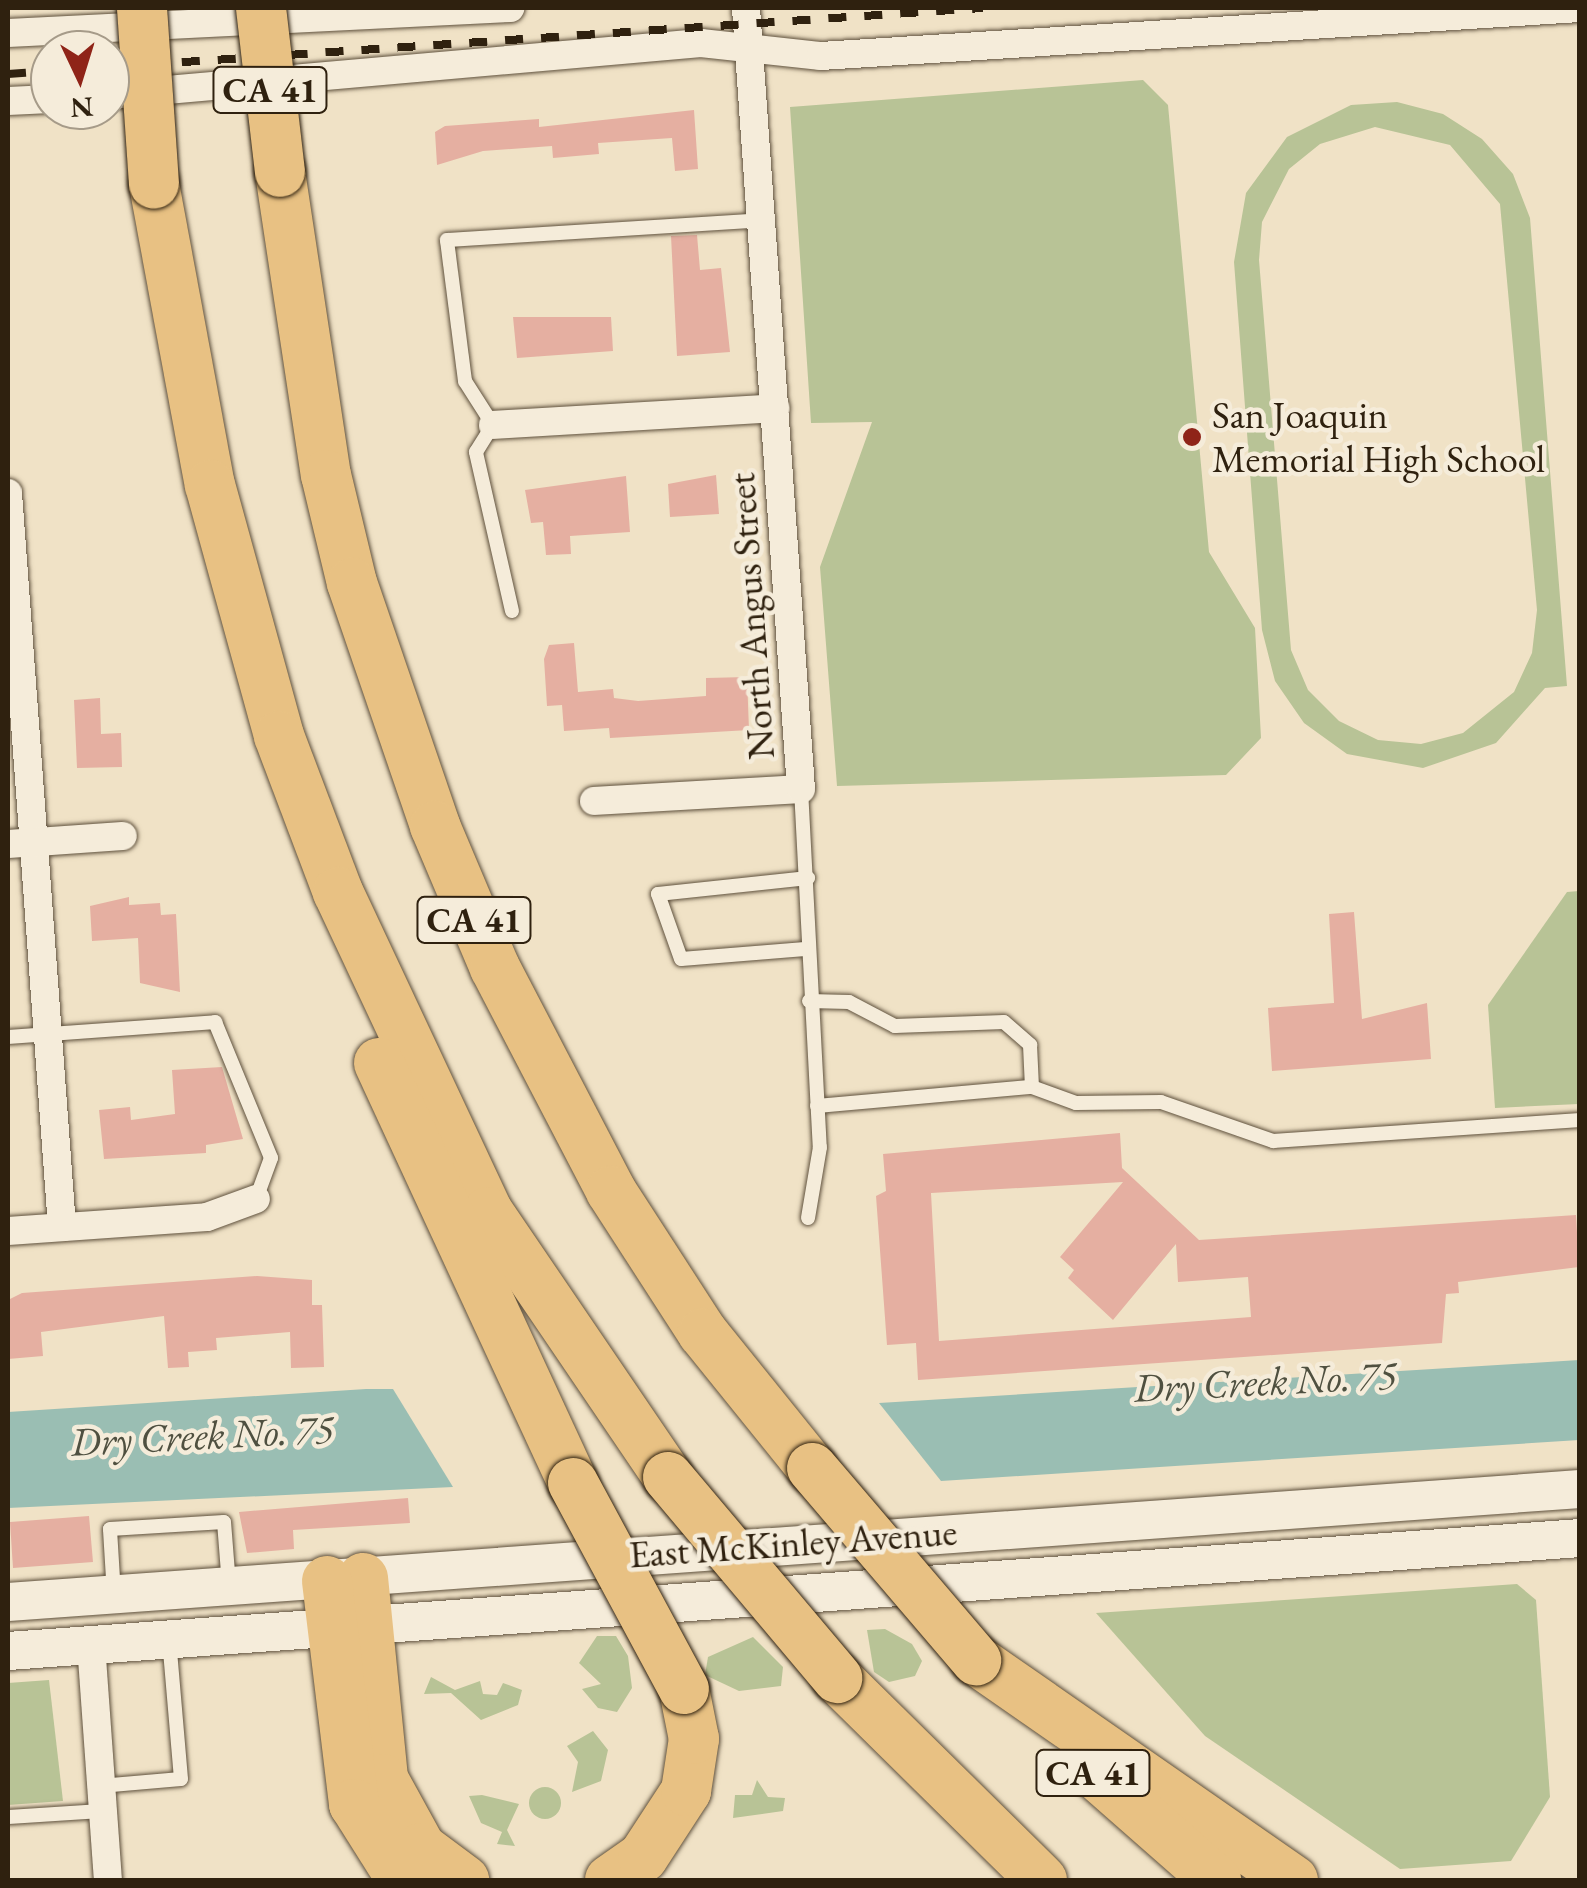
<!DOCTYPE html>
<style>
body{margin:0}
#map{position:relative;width:1587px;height:1888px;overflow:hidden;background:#f0e2c6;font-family:"EB Garamond",serif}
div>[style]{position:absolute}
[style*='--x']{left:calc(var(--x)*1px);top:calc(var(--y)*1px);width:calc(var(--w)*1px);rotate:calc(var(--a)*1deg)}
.green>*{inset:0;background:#b8c396}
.round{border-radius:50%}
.water>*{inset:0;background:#9abeb3}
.building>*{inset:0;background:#e5afa1}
.roads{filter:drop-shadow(0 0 2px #5f513d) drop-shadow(0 0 2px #5f513d)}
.service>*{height:14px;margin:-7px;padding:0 7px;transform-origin:7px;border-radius:7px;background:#f5ecda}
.minor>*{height:28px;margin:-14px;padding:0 14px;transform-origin:14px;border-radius:14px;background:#f5ecda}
.secondary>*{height:38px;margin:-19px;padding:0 19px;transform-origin:19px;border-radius:19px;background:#f5ecda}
.motorway>*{height:50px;margin:-25px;padding:0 25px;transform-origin:25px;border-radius:25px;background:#e8c183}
.rail>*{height:8px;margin-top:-4px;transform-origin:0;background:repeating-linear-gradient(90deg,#2f210f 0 18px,transparent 0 36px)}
.bridges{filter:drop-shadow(0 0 2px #2f210f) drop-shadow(0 0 2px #2f210f)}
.motorway-bridge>*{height:50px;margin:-25px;padding:0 25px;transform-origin:25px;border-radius:25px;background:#e8c183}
.dots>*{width:28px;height:28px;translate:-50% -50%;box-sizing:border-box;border:5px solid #f5ecda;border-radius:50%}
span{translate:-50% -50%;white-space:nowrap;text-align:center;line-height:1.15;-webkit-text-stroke:9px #f5ecda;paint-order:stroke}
.shield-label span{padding:2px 8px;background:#f5ecda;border:2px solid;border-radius:8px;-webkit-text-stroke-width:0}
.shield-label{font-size:35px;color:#2f210f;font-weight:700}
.poi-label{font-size:38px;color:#2f210f}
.left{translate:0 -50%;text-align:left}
.street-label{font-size:38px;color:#2f210f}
.water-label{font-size:40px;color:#4f5040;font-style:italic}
.frame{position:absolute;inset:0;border:10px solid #2f210f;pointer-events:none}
.north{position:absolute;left:30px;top:30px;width:100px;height:100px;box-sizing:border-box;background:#f5ecda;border:2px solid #a69b89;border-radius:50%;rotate:176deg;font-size:28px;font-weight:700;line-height:40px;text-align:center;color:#2f210f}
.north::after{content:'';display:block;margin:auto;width:35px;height:45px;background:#8f2418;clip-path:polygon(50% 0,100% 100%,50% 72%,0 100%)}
</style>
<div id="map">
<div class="green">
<div style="clip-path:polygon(1143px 80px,1168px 105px,1209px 552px,1255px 628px,1261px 738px,1226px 775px,837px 786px,820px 567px,872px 422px,811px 423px,790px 107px)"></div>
<div style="clip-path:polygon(evenodd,1397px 102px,1443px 114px,1482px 139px,1513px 174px,1530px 218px,1567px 686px,1545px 688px,1496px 743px,1423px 768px,1347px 754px,1304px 723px,1275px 681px,1262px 630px,1234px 262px,1246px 193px,1287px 137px,1351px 105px,1397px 102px,1375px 127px,1450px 145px,1500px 204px,1537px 610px,1532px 653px,1514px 692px,1463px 733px,1421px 744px,1378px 740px,1339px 721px,1308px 690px,1291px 650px,1259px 260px,1262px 222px,1289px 169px,1320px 144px,1375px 127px)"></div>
<div style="clip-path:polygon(1579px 891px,1579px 1104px,1495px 1108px,1488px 1005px,1567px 892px)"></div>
<div style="clip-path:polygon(1517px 1584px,1536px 1600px,1550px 1797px,1511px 1861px,1400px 1869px,1205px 1736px,1096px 1613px)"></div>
<div style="clip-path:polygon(885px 1629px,912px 1644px,922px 1661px,915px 1676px,889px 1682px,874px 1672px,867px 1630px)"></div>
<div style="clip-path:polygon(597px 1636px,616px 1636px,628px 1656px,632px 1688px,617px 1712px,598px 1708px,582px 1689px,601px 1684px,579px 1663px)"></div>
<div style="clip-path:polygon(753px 1637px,783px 1667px,781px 1686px,739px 1691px,705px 1675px,708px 1657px)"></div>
<div style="clip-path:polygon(431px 1677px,455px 1690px,480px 1681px,483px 1694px,497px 1695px,503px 1683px,522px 1690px,518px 1705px,481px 1720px,451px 1693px,424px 1694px)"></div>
<div style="clip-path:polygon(49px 1680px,63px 1801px,8px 1805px,8px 1683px)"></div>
<div style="clip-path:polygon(593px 1731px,608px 1750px,601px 1781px,572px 1792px,578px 1762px,567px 1746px)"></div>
<div style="clip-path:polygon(757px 1780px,768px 1797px,785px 1798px,783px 1811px,733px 1818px,735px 1795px,752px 1795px)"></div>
<div class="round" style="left:529px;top:1787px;width:32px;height:32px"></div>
<div style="clip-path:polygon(482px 1795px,519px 1804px,507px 1830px,515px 1846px,497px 1844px,502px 1832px,481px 1823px,469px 1796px)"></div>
</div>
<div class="water">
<div style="clip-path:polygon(1579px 1360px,1579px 1440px,941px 1481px,879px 1403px)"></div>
<div style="clip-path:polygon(366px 1389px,393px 1389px,453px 1487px,8px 1508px,8px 1412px)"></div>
</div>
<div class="building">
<div style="clip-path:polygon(694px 110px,698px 169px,675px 171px,672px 138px,598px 143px,599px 154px,553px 158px,552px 146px,483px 151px,437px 165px,435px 132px,445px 126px,539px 119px,539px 127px)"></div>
<div style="clip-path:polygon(697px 235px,700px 270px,721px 268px,730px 352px,677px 356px,671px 236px)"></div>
<div style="clip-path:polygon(513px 317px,611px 317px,613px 351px,517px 358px)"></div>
<div style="clip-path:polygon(716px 475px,719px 514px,670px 517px,668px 484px)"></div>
<div style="clip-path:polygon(626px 476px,630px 532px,570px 536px,571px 554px,546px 555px,543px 522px,531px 523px,525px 490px)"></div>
<div style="clip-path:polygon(574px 643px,578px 692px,613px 689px,614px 698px,638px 701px,706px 696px,706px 678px,747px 677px,749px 730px,610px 738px,609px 728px,564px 731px,562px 705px,547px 706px,544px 659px,549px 645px)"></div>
<div style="clip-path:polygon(100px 698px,101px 734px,121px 733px,122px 767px,77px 768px,74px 700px)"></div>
<div style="clip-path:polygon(129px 897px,129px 905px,160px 903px,161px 915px,176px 914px,180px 992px,140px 983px,138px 938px,92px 941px,90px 906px)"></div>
<div style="clip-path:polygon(1354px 912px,1362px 1019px,1427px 1003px,1431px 1059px,1272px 1071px,1268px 1008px,1334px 1003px,1329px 914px)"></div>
<div style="clip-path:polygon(222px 1067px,243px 1139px,206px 1145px,206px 1153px,104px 1159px,99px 1110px,130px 1107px,131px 1120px,175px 1114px,172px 1070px)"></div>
<div style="clip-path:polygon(evenodd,1120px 1133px,1122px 1168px,1199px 1240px,1576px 1215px,1579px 1267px,1458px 1282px,1459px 1293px,1446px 1294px,1442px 1343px,918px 1380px,916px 1343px,887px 1345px,876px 1196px,886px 1191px,883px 1154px,1120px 1133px,1123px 1182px,1060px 1257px,1074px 1270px,1068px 1278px,1113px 1320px,1176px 1244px,1178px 1282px,1248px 1277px,1251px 1317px,939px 1341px,931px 1193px,1123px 1182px)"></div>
<div style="clip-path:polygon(257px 1276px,312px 1280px,312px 1305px,322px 1305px,324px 1367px,291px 1368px,290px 1332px,216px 1338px,217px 1350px,188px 1352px,189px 1367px,168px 1368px,164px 1316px,41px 1332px,43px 1356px,8px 1359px,8px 1300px,22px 1293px)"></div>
<div style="clip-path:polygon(408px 1498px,410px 1523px,293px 1530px,294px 1549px,247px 1553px,239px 1512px)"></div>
<div style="clip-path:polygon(89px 1516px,93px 1562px,13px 1568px,10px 1522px)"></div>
</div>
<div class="roads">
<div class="service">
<div style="--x:512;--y:611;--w:163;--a:-102.8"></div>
<div style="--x:476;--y:452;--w:32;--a:-58"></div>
<div style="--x:493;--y:425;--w:52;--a:-122.5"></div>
<div style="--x:465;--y:381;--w:142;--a:-97.3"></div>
<div style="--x:447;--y:240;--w:316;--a:-3.6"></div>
<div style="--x:801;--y:789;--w:359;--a:87"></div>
<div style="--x:820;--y:1147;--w:72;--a:99.6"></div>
<div style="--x:805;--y:949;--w:124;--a:175.4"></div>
<div style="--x:681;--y:959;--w:69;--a:-109.5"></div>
<div style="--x:658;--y:894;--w:151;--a:-6.1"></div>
<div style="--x:809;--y:1001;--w:40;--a:1.4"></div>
<div style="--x:849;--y:1002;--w:52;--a:27.6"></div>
<div style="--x:895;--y:1026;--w:109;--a:-2.1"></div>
<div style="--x:1004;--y:1022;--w:35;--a:41"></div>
<div style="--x:1030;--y:1045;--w:42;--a:87.3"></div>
<div style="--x:1032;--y:1087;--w:47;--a:20"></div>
<div style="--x:1076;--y:1103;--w:85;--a:-0.7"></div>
<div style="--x:1161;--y:1102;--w:119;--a:19.2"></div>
<div style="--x:1273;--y:1141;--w:308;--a:-3.9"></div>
<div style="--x:8;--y:1037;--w:208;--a:-4.1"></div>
<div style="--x:215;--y:1022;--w:147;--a:67.6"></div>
<div style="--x:271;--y:1158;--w:44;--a:110.1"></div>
<div style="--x:817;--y:1106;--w:216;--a:-5.1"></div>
<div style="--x:114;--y:1595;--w:66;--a:-93.5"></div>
<div style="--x:110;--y:1529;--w:114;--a:-3.5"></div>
<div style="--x:224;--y:1522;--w:63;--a:85.5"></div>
<div style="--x:100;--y:1786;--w:81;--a:-4.9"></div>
<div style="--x:181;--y:1779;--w:140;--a:-94.9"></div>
<div style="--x:8;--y:1817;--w:94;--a:-3.7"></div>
</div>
<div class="minor">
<div style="--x:8;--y:33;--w:503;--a:-2.85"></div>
<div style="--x:110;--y:95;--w:593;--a:-5.03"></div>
<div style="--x:701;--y:43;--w:121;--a:6.2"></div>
<div style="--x:821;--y:56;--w:761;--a:-3.62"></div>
<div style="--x:8;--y:101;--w:42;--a:-2.7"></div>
<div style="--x:493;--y:425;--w:283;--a:-3.4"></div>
<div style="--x:8;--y:493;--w:736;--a:85.79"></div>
<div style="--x:594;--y:801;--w:207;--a:-3.3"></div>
<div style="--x:801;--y:789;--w:783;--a:-94.03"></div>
<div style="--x:8;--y:844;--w:115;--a:-4"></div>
<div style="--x:8;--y:1231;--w:199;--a:-4"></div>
<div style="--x:207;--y:1217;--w:52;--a:-20.2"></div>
<div style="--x:91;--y:1644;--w:237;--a:85.9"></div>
</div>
<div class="secondary">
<div style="--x:8;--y:1602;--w:1576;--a:-4.11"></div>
<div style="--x:8;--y:1651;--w:1576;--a:-4.11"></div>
</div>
<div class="motorway">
<div style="--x:280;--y:172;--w:306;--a:81.4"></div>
<div style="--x:326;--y:475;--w:111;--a:76.5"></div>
<div style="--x:352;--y:583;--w:257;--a:71.1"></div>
<div style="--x:435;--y:826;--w:154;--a:67.1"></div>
<div style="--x:495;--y:968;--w:251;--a:62.5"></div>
<div style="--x:611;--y:1191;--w:169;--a:57.1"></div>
<div style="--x:703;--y:1333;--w:174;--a:51.1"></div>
<div style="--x:154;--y:184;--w:306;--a:79.5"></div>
<div style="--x:210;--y:485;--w:260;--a:74.6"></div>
<div style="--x:279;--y:736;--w:167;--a:69.3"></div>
<div style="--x:338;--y:892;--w:353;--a:64.9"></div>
<div style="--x:488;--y:1212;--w:320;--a:55.8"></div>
<div style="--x:379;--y:1063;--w:463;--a:65.2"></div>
<div style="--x:363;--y:1578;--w:202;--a:84.3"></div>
<div style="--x:383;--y:1779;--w:79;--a:61.2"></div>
<div style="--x:421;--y:1848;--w:54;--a:36.7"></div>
<div style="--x:327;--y:1581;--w:225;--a:83.1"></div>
<div style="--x:354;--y:1804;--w:90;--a:57.7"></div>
<div style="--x:976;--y:1660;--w:386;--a:34.8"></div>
<div style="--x:837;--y:1678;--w:288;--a:44.6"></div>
<div style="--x:1084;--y:1764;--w:176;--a:41.3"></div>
<div style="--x:610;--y:1880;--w:40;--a:-34.9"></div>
<div style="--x:643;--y:1857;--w:79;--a:-56.9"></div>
<div style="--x:686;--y:1791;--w:53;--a:-81.3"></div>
<div style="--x:694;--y:1739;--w:51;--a:-101.3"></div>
</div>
</div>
<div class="rail">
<div style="--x:110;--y:67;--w:875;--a:-3.87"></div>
<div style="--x:8;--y:74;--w:42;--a:-4.1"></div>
</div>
<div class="bridges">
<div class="motorway-bridge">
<div style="--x:142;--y:8;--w:176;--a:86.1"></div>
<div style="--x:261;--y:8;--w:165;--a:83.4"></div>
<div style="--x:812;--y:1468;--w:253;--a:49.5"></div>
<div style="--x:668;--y:1477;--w:263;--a:49.9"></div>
<div style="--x:573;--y:1483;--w:234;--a:61.7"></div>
</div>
</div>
<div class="dots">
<div style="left:1192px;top:437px;background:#8f2418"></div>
</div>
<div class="shield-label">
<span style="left:270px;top:90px">CA 41</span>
<span style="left:474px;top:920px">CA 41</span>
<span style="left:1093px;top:1773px">CA 41</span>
</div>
<div class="poi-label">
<span class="left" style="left:1212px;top:437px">San Joaquin<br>Memorial High School</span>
</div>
<div class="street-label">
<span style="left:751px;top:616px;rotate:-94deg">North Angus Street</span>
<span style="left:793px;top:1543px;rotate:-4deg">East McKinley Avenue</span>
</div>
<div class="water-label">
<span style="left:1265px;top:1381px;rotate:-3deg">Dry Creek No. 75</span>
<span style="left:202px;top:1435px;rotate:-3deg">Dry Creek No. 75</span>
</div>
<div class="frame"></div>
<div class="north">N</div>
</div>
